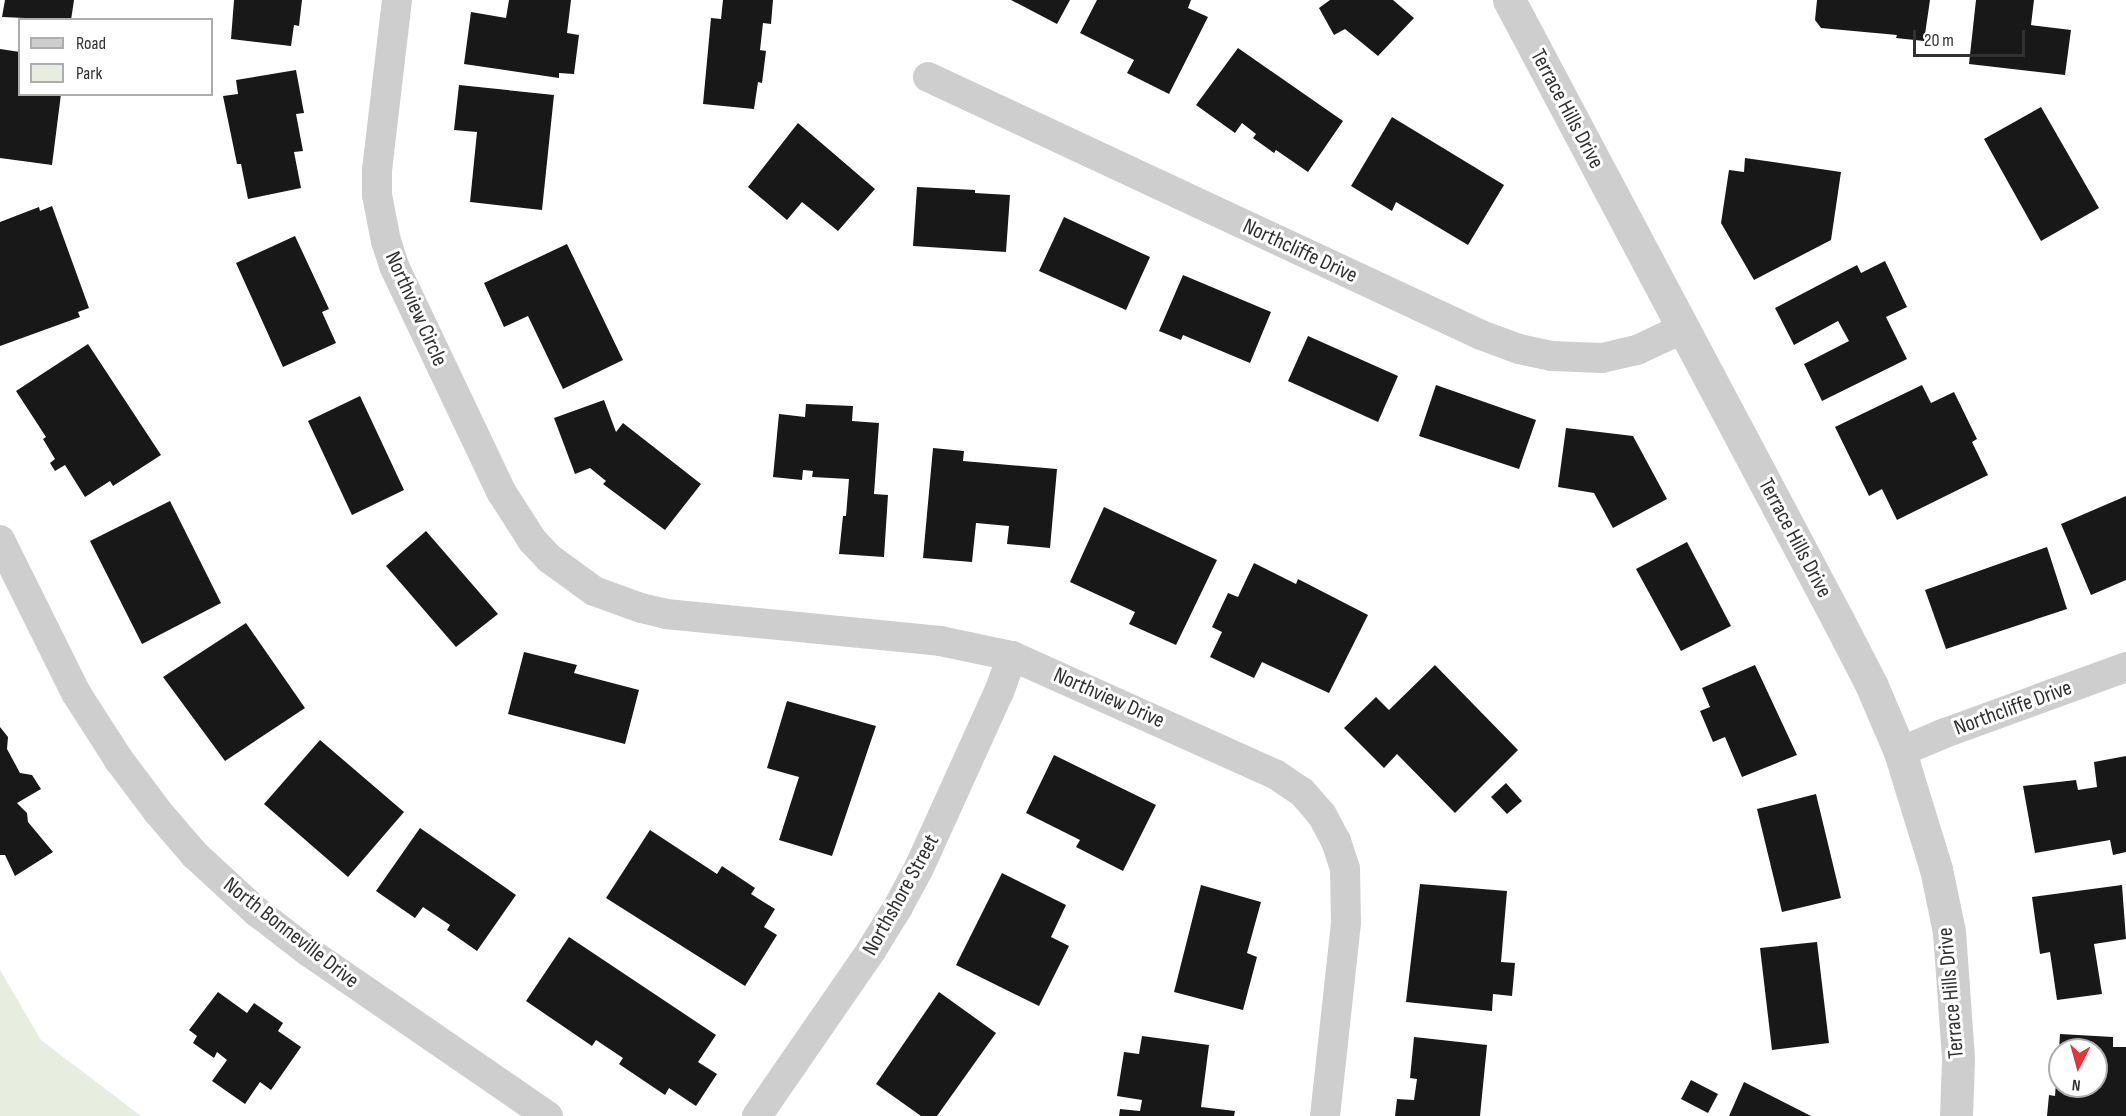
<!DOCTYPE html>
<style>
body{margin:0}
#map{position:relative;width:2126px;height:1116px;overflow:hidden;background:#fff;font-family:"Sofia Sans Condensed",sans-serif}
div>[style]{position:absolute}
[style*='--x']{left:calc(var(--x)*1px);top:calc(var(--y)*1px);width:calc(var(--w)*1px);rotate:calc(var(--a)*1deg)}
.green>*{inset:0;background:#e7eedf}
.building>*{inset:0;background:#181818}
.minor>*{height:30px;margin:-15px;padding:0 15px;transform-origin:15px;border-radius:15px;background:#cecece}
.tertiary>*{height:33px;margin:-16.5px;padding:0 16.5px;transform-origin:16.5px;border-radius:16.5px;background:#cecece}
span{translate:-50% -50%;white-space:nowrap;text-align:center;line-height:1.15;-webkit-text-stroke:6px #fff;paint-order:stroke}
.street-label{font-size:22px;color:#313131}
.legend{position:absolute;left:18px;top:18px;width:195px;height:78px;box-sizing:border-box;background:#fff;border:2px solid #adadad;margin:0;padding:8px 10px;list-style:none;font-size:18px;color:#313131}
.legend li{display:flex;align-items:center;gap:12px;height:30px}
.legend b{width:30px;border:2px solid #adadad}
.north{position:absolute;left:2048px;top:1038px;width:60px;height:60px;box-sizing:border-box;background:#fff;border:2px solid #adadad;border-radius:50%;rotate:186deg;font-size:16px;font-weight:700;line-height:24px;text-align:center;color:#313131}
.north::after{content:'';display:block;margin:auto;width:21px;height:27px;background:#e9333a;clip-path:polygon(50% 0,100% 100%,50% 72%,0 100%)}
.scale{position:absolute;left:1913px;top:30px;width:112px;height:27px;box-sizing:border-box;border:3px solid #313131;border-top:0;padding-left:8px;font-size:18px;line-height:21px;white-space:nowrap;color:#313131;-webkit-text-stroke:4px #fff;paint-order:stroke}
</style>
<div id="map">
<div class="green">
<div style="clip-path:polygon(0 970px,41px 1040px,141px 1116px,0 1116px)"></div>
</div>
<div class="building">
<div style="clip-path:polygon(5px 0,74px 0,71px 20px,2px 17px)"></div>
<div style="clip-path:polygon(234px 0,302px 0,299px 26px,294px 25px,291px 46px,231px 39px)"></div>
<div style="clip-path:polygon(509px 0,571px 0,567px 33px,579px 35px,574px 74px,559px 73px,559px 78px,464px 64px,471px 12px,506px 18px)"></div>
<div style="clip-path:polygon(723px 0,773px 0,771px 24px,763px 23px,760px 50px,766px 51px,762px 83px,758px 82px,754px 109px,703px 104px,711px 18px,721px 19px)"></div>
<div style="clip-path:polygon(1011px 0,1070px 0,1057px 24px)"></div>
<div style="clip-path:polygon(1097px 0,1191px 0,1188px 8px,1208px 17px,1169px 94px,1127px 73px,1134px 60px,1080px 33px)"></div>
<div style="clip-path:polygon(1330px 0,1393px 0,1414px 18px,1378px 56px,1345px 29px,1334px 35px,1319px 8px)"></div>
<div style="clip-path:polygon(1817px 0,1930px 0,1924px 41px,1896px 38px,1897px 35px,1821px 28px,1815px 20px)"></div>
<div style="clip-path:polygon(1976px 0,2034px 0,2031px 25px,2071px 30px,2065px 75px,1969px 64px)"></div>
<div style="clip-path:polygon(1238px 48px,1343px 121px,1308px 172px,1276px 150px,1274px 153px,1253px 138px,1256px 134px,1242px 123px,1235px 133px,1196px 105px)"></div>
<div style="clip-path:polygon(0 49px,20px 52px,20px 94px,61px 94px,52px 165px,0 158px)"></div>
<div style="clip-path:polygon(296px 70px,304px 113px,296px 114px,303px 151px,294px 152px,301px 188px,248px 199px,241px 164px,237px 164px,223px 96px,238px 94px,236px 80px)"></div>
<div style="clip-path:polygon(459px 85px,554px 95px,542px 210px,470px 202px,477px 132px,454px 130px)"></div>
<div style="clip-path:polygon(2041px 107px,2099px 208px,2041px 241px,1984px 139px)"></div>
<div style="clip-path:polygon(1392px 117px,1504px 185px,1468px 245px,1396px 202px,1392px 211px,1351px 186px)"></div>
<div style="clip-path:polygon(798px 123px,875px 189px,838px 231px,802px 202px,787px 220px,748px 187px)"></div>
<div style="clip-path:polygon(1745px 158px,1841px 172px,1831px 240px,1754px 280px,1721px 223px,1729px 170px,1744px 172px)"></div>
<div style="clip-path:polygon(917px 187px,975px 190px,975px 193px,1010px 195px,1006px 252px,913px 246px)"></div>
<div style="clip-path:polygon(52px 206px,89px 308px,78px 312px,80px 317px,0 346px,0 222px,39px 207px,40px 211px)"></div>
<div style="clip-path:polygon(1064px 217px,1150px 257px,1126px 310px,1039px 271px)"></div>
<div style="clip-path:polygon(295px 236px,329px 309px,322px 312px,336px 343px,283px 367px,236px 263px)"></div>
<div style="clip-path:polygon(567px 244px,623px 360px,563px 389px,528px 316px,504px 327px,484px 283px)"></div>
<div style="clip-path:polygon(1885px 261px,1907px 307px,1886px 317px,1907px 359px,1822px 401px,1804px 364px,1849px 341px,1838px 321px,1794px 345px,1775px 308px,1857px 265px,1861px 273px)"></div>
<div style="clip-path:polygon(1183px 275px,1271px 312px,1250px 363px,1183px 335px,1181px 340px,1159px 331px)"></div>
<div style="clip-path:polygon(1308px 336px,1398px 376px,1378px 422px,1288px 381px)"></div>
<div style="clip-path:polygon(88px 344px,161px 455px,113px 486px,110px 481px,85px 497px,65px 465px,55px 471px,50px 463px,55px 459px,43px 439px,46px 437px,16px 391px)"></div>
<div style="clip-path:polygon(1436px 385px,1536px 420px,1519px 469px,1419px 436px)"></div>
<div style="clip-path:polygon(1922px 385px,1931px 403px,1954px 392px,1977px 439px,1972px 442px,1988px 475px,1897px 520px,1882px 489px,1869px 496px,1835px 427px)"></div>
<div style="clip-path:polygon(360px 396px,404px 490px,352px 515px,308px 421px)"></div>
<div style="clip-path:polygon(604px 400px,616px 432px,623px 423px,701px 484px,665px 530px,603px 484px,606px 481px,590px 468px,575px 474px,554px 418px)"></div>
<div style="clip-path:polygon(806px 404px,853px 406px,852px 421px,879px 423px,874px 494px,888px 495px,884px 557px,839px 554px,843px 516px,846px 516px,849px 479px,812px 477px,813px 471px,803px 470px,802px 480px,773px 477px,779px 414px,805px 417px)"></div>
<div style="clip-path:polygon(1566px 428px,1633px 436px,1667px 499px,1613px 528px,1594px 493px,1558px 487px)"></div>
<div style="clip-path:polygon(933px 448px,964px 451px,963px 461px,1057px 469px,1050px 548px,1007px 544px,1009px 526px,976px 523px,972px 562px,923px 558px)"></div>
<div style="clip-path:polygon(2126px 496px,2126px 580px,2091px 595px,2061px 524px)"></div>
<div style="clip-path:polygon(170px 501px,221px 603px,142px 644px,90px 541px)"></div>
<div style="clip-path:polygon(1104px 507px,1217px 560px,1176px 645px,1129px 624px,1135px 612px,1070px 582px)"></div>
<div style="clip-path:polygon(426px 531px,498px 614px,456px 647px,386px 566px)"></div>
<div style="clip-path:polygon(1687px 542px,1731px 626px,1681px 651px,1636px 569px)"></div>
<div style="clip-path:polygon(2047px 547px,2067px 609px,1946px 649px,1925px 590px)"></div>
<div style="clip-path:polygon(1254px 563px,1296px 584px,1298px 579px,1368px 615px,1329px 693px,1262px 662px,1254px 678px,1210px 657px,1222px 632px,1212px 627px,1228px 593px,1238px 597px)"></div>
<div style="clip-path:polygon(246px 623px,305px 708px,225px 761px,163px 677px)"></div>
<div style="clip-path:polygon(524px 652px,577px 665px,574px 673px,639px 690px,625px 744px,508px 714px)"></div>
<div style="clip-path:polygon(1435px 665px,1518px 750px,1455px 813px,1397px 754px,1384px 768px,1344px 728px,1376px 697px,1389px 710px)"></div>
<div style="clip-path:polygon(1755px 665px,1797px 755px,1742px 777px,1725px 737px,1713px 742px,1700px 711px,1710px 707px,1702px 688px)"></div>
<div style="clip-path:polygon(787px 701px,876px 726px,832px 856px,779px 840px,799px 777px,767px 768px)"></div>
<div style="clip-path:polygon(0 727px,8px 737px,7px 749px,20px 773px,32px 775px,41px 789px,17px 803px,27px 813px,28px 822px,53px 852px,15px 876px,5px 855px,0 855px)"></div>
<div style="clip-path:polygon(320px 740px,404px 812px,348px 877px,264px 804px)"></div>
<div style="clip-path:polygon(1054px 755px,1156px 805px,1123px 871px,1076px 847px,1080px 840px,1026px 813px)"></div>
<div style="clip-path:polygon(2126px 756px,2126px 852px,2113px 855px,2110px 840px,2035px 853px,2023px 786px,2076px 780px,2078px 790px,2097px 787px,2094px 762px)"></div>
<div style="clip-path:polygon(1506px 783px,1522px 801px,1507px 814px,1491px 797px)"></div>
<div style="clip-path:polygon(1816px 794px,1841px 898px,1782px 912px,1757px 809px)"></div>
<div style="clip-path:polygon(420px 828px,516px 895px,477px 951px,447px 930px,450px 925px,423px 907px,415px 918px,376px 891px)"></div>
<div style="clip-path:polygon(650px 830px,717px 874px,722px 866px,755px 888px,751px 894px,775px 909px,764px 927px,777px 935px,745px 986px,606px 898px)"></div>
<div style="clip-path:polygon(1002px 873px,1066px 905px,1051px 937px,1069px 946px,1039px 1006px,956px 965px)"></div>
<div style="clip-path:polygon(1420px 884px,1507px 891px,1501px 962px,1515px 963px,1512px 996px,1493px 994px,1492px 1011px,1406px 1002px)"></div>
<div style="clip-path:polygon(1201px 885px,1261px 902px,1247px 953px,1257px 957px,1243px 1010px,1174px 992px)"></div>
<div style="clip-path:polygon(2122px 885px,2126px 939px,2094px 944px,2102px 994px,2057px 1000px,2050px 952px,2040px 954px,2032px 897px)"></div>
<div style="clip-path:polygon(569px 937px,716px 1035px,698px 1062px,717px 1074px,696px 1106px,669px 1088px,665px 1095px,619px 1064px,623px 1058px,596px 1040px,592px 1046px,526px 1001px)"></div>
<div style="clip-path:polygon(1817px 942px,1829px 1043px,1772px 1050px,1760px 948px)"></div>
<div style="clip-path:polygon(218px 992px,247px 1013px,254px 1003px,283px 1023px,278px 1031px,301px 1047px,271px 1090px,260px 1082px,245px 1104px,212px 1081px,227px 1060px,217px 1052px,214px 1058px,193px 1043px,197px 1036px,189px 1030px)"></div>
<div style="clip-path:polygon(939px 992px,996px 1033px,937px 1116px,921px 1116px,876px 1084px)"></div>
<div style="clip-path:polygon(2060px 1034px,2113px 1037px,2113px 1047px,2126px 1047px,2126px 1116px,2047px 1116px,2049px 1095px,2055px 1096px,2058px 1055px,2060px 1086px,2096px 1086px,2096px 1050px,2059px 1050px)"></div>
<div style="clip-path:polygon(1142px 1036px,1209px 1045px,1201px 1107px,1235px 1111px,1234px 1116px,1119px 1116px,1120px 1109px,1140px 1111px,1142px 1100px,1117px 1096px,1124px 1052px,1139px 1054px)"></div>
<div style="clip-path:polygon(1414px 1037px,1487px 1045px,1480px 1116px,1395px 1116px,1397px 1099px,1414px 1100px,1417px 1079px,1410px 1078px)"></div>
<div style="clip-path:polygon(1691px 1080px,1718px 1094px,1708px 1113px,1681px 1099px)"></div>
<div style="clip-path:polygon(1744px 1082px,1811px 1116px,1729px 1116px)"></div>
</div>
<div class="minor">
<div style="--x:397;--y:0;--w:170;--a:96.7"></div>
<div style="--x:377;--y:169;--w:26;--a:90"></div>
<div style="--x:377;--y:195;--w:47;--a:78.9"></div>
<div style="--x:386;--y:241;--w:26;--a:72"></div>
<div style="--x:394;--y:266;--w:251;--a:64.6"></div>
<div style="--x:502;--y:493;--w:56;--a:57.4"></div>
<div style="--x:532;--y:540;--w:26;--a:47"></div>
<div style="--x:550;--y:559;--w:54;--a:36"></div>
<div style="--x:594;--y:591;--w:50;--a:19.9"></div>
<div style="--x:641;--y:608;--w:26;--a:13"></div>
<div style="--x:666;--y:614;--w:275;--a:5.6"></div>
<div style="--x:940;--y:641;--w:74;--a:11.8"></div>
<div style="--x:1012;--y:656;--w:288;--a:24.2"></div>
<div style="--x:1275;--y:774;--w:32;--a:34"></div>
<div style="--x:1302;--y:792;--w:30;--a:49"></div>
<div style="--x:1322;--y:815;--w:30;--a:62"></div>
<div style="--x:1336;--y:841;--w:28;--a:72"></div>
<div style="--x:1345;--y:868;--w:55;--a:89"></div>
<div style="--x:1346;--y:923;--w:194;--a:96.2"></div>
<div style="--x:928;--y:77;--w:610;--a:25.01"></div>
<div style="--x:1481;--y:335;--w:40;--a:20.2"></div>
<div style="--x:1519;--y:349;--w:33;--a:12"></div>
<div style="--x:1551;--y:356;--w:51;--a:2.2"></div>
<div style="--x:1602;--y:358;--w:36;--a:-13"></div>
<div style="--x:1637;--y:350;--w:52;--a:-25.1"></div>
<div style="--x:0;--y:540;--w:171;--a:63.6"></div>
<div style="--x:76;--y:693;--w:80;--a:57.3"></div>
<div style="--x:119;--y:760;--w:65;--a:53.1"></div>
<div style="--x:158;--y:812;--w:57;--a:49.3"></div>
<div style="--x:195;--y:855;--w:84;--a:42.6"></div>
<div style="--x:257;--y:912;--w:66;--a:37.6"></div>
<div style="--x:309;--y:952;--w:290;--a:34.5"></div>
<div style="--x:1900;--y:752;--w:49;--a:-22.9"></div>
<div style="--x:1945;--y:733;--w:193;--a:-20"></div>
<div style="--x:757;--y:1116;--w:203;--a:-55.4"></div>
<div style="--x:872;--y:949;--w:49;--a:-58.2"></div>
<div style="--x:898;--y:907;--w:44;--a:-61.7"></div>
<div style="--x:919;--y:868;--w:193;--a:-65.6"></div>
<div style="--x:999;--y:692;--w:38;--a:-70"></div>
</div>
<div class="tertiary">
<div style="--x:1509;--y:0;--w:702;--a:62.05"></div>
<div style="--x:1838;--y:620;--w:72;--a:62.7"></div>
<div style="--x:1871;--y:684;--w:74;--a:66.9"></div>
<div style="--x:1900;--y:752;--w:122;--a:72.9"></div>
<div style="--x:1936;--y:869;--w:64;--a:78.3"></div>
<div style="--x:1949;--y:932;--w:127;--a:85.9"></div>
<div style="--x:1958;--y:1059;--w:57;--a:92"></div>
</div>
<div class="street-label">
<span style="left:1567px;top:109px;rotate:62deg">Terrace Hills Drive</span>
<span style="left:1300px;top:251px;rotate:25deg">Northcliffe Drive</span>
<span style="left:416px;top:309px;rotate:66deg">Northview Circle</span>
<span style="left:1795px;top:538px;rotate:62deg">Terrace Hills Drive</span>
<span style="left:1109px;top:698px;rotate:24deg">Northview Drive</span>
<span style="left:2013px;top:708px;rotate:-20deg">Northcliffe Drive</span>
<span style="left:901px;top:895px;rotate:-61deg">Northshore Street</span>
<span style="left:291px;top:933px;rotate:38deg">North Bonneville Drive</span>
<span style="left:1951px;top:993px;rotate:-95deg">Terrace Hills Drive</span>
</div>
<ul class="legend">
<li><b style="height:8px;background:#cecece"></b>Road</li>
<li><b style="height:16px;background:#e7eedf"></b>Park</li>
</ul>
<div class="north">N</div>
<div class="scale">20 m</div>
</div>
